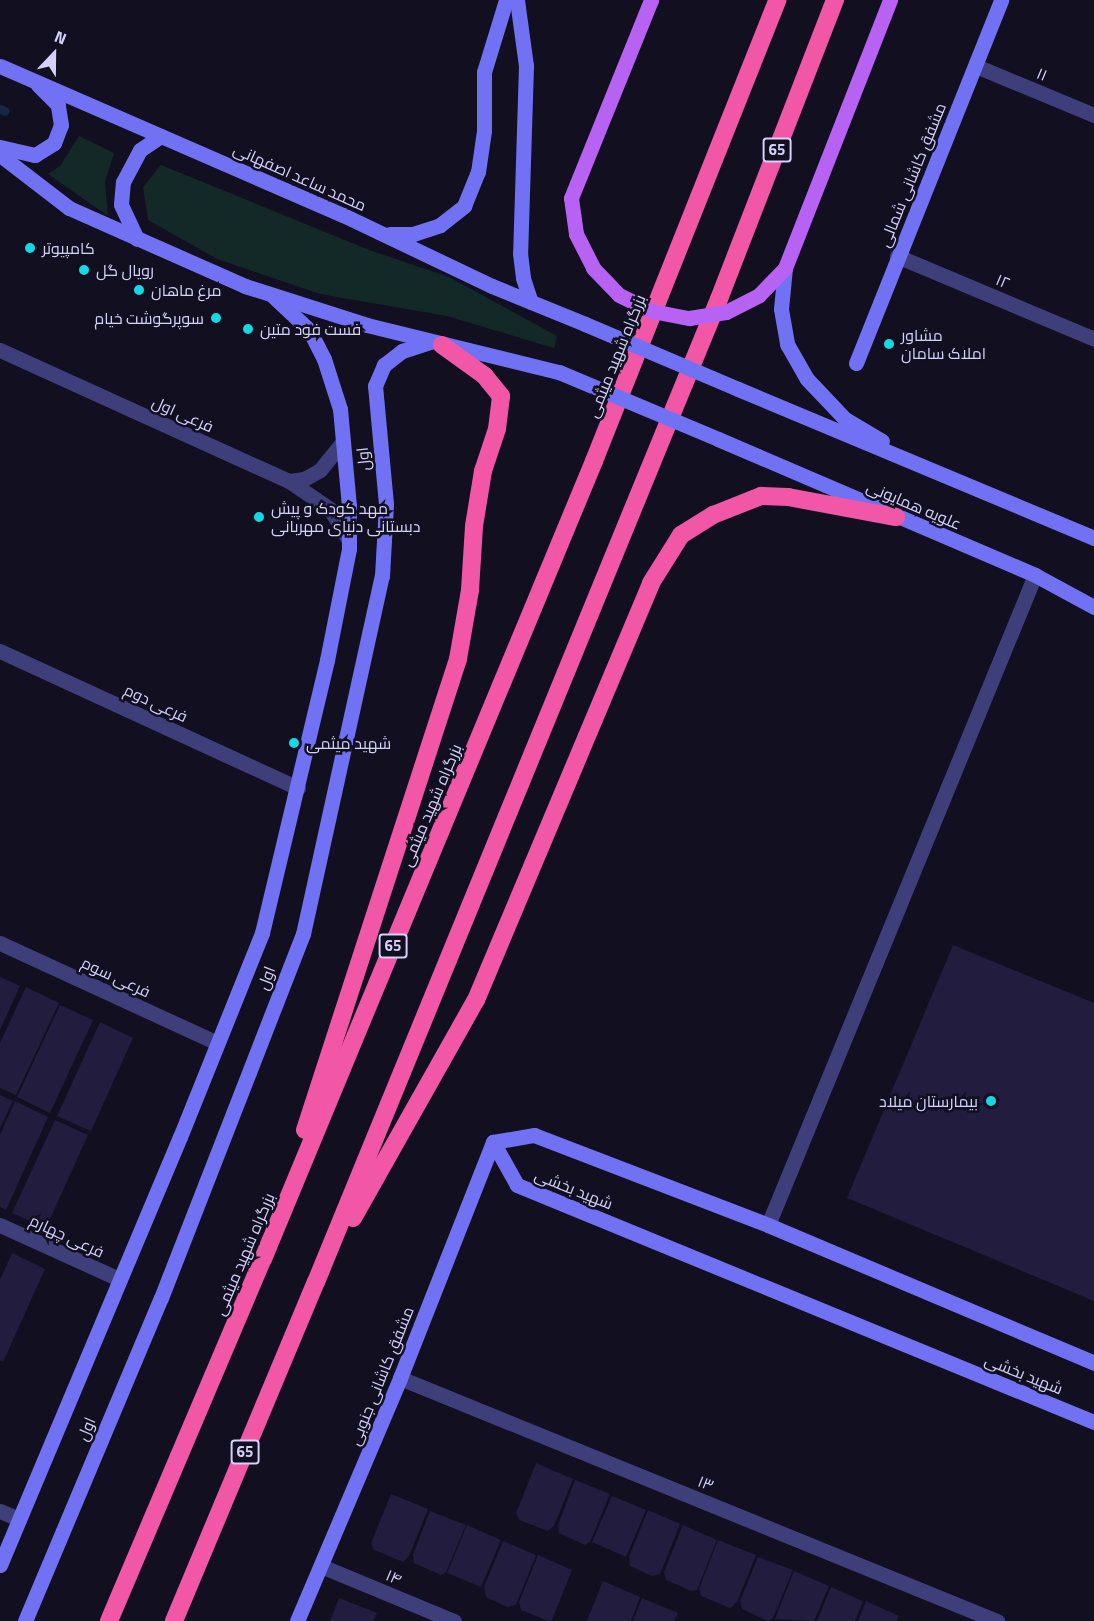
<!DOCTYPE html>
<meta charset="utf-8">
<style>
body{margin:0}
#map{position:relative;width:1094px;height:1621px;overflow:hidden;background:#110f20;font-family:"Titillium Web",Cairo,sans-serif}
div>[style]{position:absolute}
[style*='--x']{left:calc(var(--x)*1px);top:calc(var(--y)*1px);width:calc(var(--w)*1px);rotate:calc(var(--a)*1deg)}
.green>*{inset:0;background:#122928}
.stream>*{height:9px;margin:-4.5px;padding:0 4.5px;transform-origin:4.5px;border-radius:4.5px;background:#122845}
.building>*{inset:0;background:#221c3f}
.street>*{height:15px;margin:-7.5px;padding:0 7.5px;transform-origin:7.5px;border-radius:7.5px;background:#3e3e7b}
.secondary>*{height:15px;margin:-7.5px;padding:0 7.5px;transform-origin:7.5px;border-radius:7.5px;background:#7172f3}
.primary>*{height:15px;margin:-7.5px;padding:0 7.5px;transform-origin:7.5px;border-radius:7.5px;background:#b762f2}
.highway>*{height:18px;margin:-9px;padding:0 9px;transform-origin:9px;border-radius:9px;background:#f157a6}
.secondary-bridge>*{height:15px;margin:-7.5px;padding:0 7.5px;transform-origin:7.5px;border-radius:7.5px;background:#7172f3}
.primary-bridge>*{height:15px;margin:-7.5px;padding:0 7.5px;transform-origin:7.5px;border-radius:7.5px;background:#b762f2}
.dots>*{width:16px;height:16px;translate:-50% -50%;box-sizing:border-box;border:3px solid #110f20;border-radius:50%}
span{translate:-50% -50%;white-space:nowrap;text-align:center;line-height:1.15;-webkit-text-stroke:5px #110f20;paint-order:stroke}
.shield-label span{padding:2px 4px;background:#110f20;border:2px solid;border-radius:4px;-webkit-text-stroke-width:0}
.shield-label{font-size:15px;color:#d5d1fb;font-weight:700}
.street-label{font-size:16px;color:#d5d1fb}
.poi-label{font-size:16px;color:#d5d1fb}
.left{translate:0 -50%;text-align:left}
.right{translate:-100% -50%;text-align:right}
.north{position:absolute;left:24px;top:24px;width:60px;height:60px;-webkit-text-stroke:4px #110f20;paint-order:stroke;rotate:22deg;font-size:16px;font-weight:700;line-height:24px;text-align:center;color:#d5d1fb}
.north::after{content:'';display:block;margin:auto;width:21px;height:27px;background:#d5d1fb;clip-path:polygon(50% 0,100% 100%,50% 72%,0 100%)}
</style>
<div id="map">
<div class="green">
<div style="clip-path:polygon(79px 136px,114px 153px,105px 182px,108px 216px,48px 174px,60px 166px)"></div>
<div style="clip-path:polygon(161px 165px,372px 251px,449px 277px,557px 336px,554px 348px,447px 316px,320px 294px,217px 259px,148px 220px,143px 187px)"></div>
</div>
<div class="stream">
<div style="--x:0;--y:109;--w:5;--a:22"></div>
</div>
<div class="building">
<div style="clip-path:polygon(953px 945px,1094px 1003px,1094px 1301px,847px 1198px)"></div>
<div style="clip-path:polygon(0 977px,20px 986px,0 1030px)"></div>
<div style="clip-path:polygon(26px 987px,59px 1003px,16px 1095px,0 1088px,0 1043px)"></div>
<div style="clip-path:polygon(60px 1005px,93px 1020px,50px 1113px,17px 1097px)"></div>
<div style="clip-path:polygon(100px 1022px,133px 1038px,91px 1131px,57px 1116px)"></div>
<div style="clip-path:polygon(0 1095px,13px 1101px,0 1128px)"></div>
<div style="clip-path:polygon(15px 1101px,48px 1117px,6px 1210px,0 1207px,0 1135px)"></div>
<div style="clip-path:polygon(55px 1120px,88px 1135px,46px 1228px,12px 1213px)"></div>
<div style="clip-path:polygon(12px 1253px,45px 1269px,3px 1362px,0 1361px,0 1280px)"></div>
<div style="clip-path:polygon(536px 1463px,573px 1479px,554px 1526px,548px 1531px,519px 1520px,516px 1513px)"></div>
<div style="clip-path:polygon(575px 1480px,610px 1494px,590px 1542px,585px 1545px,559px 1533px,558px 1525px)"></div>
<div style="clip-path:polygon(391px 1494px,428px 1509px,409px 1556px,403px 1562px,374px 1550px,371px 1543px)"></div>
<div style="clip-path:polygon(612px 1496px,646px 1510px,626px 1557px,592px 1542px)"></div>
<div style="clip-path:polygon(648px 1510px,680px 1524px,660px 1574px,652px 1576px,630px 1566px,629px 1557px)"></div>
<div style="clip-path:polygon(430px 1511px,466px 1525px,446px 1572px,441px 1575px,414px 1563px,413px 1555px)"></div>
<div style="clip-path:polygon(467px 1525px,501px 1540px,481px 1587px,447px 1573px)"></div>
<div style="clip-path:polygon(683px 1525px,717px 1540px,697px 1590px,691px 1591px,666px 1580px,664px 1572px)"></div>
<div style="clip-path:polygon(718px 1540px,756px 1555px,737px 1602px,730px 1608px,701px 1596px,699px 1589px)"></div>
<div style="clip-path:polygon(503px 1541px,536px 1555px,516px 1605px,507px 1607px,486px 1597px,484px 1587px)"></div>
<div style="clip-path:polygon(538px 1555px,572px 1570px,552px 1620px,548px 1621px,521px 1610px,519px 1602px)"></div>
<div style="clip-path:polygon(758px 1557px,793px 1570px,773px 1618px,768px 1621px,742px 1609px,740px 1601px)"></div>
<div style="clip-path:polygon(794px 1571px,829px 1586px,814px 1621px,775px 1619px)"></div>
<div style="clip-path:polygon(603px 1581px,640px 1597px,631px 1621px,587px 1621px)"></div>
<div style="clip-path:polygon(831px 1587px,863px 1601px,855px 1621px,817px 1621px)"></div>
<div style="clip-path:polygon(339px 1598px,377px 1613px,373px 1621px,330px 1621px)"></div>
<div style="clip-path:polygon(642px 1598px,678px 1613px,674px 1621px,633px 1621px)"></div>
<div style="clip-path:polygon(866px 1601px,899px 1616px,897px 1621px,858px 1621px)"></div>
</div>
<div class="street">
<div style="--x:976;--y:66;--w:128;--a:22.6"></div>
<div style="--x:897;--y:256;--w:214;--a:22.8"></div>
<div style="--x:0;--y:350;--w:317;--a:24.4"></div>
<div style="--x:289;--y:481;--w:50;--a:34.3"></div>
<div style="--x:330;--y:509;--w:37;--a:59"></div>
<div style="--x:289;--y:481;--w:15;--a:-8"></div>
<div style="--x:304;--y:479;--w:18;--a:-29"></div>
<div style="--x:320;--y:470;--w:36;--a:-51"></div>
<div style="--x:0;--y:651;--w:328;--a:24.7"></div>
<div style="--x:0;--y:943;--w:239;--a:24.7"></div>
<div style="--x:0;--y:1225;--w:131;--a:24.4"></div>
<div style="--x:768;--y:1225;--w:703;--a:-67.67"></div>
<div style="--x:400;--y:1378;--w:645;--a:22.15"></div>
<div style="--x:0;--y:1511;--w:21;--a:23"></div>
<div style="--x:321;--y:1566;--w:144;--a:22.5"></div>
</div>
<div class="secondary">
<div style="--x:517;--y:0;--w:67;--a:82.2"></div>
<div style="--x:526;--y:66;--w:187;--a:91.8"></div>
<div style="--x:520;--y:253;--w:25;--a:83"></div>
<div style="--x:523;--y:278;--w:25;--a:72"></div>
<div style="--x:0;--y:66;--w:374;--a:23.5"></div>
<div style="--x:343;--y:215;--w:165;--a:25.5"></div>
<div style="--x:492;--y:286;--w:100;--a:22.2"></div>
<div style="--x:0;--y:147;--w:36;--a:13"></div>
<div style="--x:35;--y:155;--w:22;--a:-32"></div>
<div style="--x:54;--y:143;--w:19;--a:-69"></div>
<div style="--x:61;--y:125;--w:20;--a:-99"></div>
<div style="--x:58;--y:105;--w:28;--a:-135"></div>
<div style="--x:0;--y:155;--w:87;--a:37.5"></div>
<div style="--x:69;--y:208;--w:193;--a:23.9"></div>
<div style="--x:245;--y:286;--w:128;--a:17.7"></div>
<div style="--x:367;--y:325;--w:198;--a:13.8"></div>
<div style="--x:390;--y:234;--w:23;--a:0"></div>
<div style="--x:413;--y:234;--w:28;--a:-18"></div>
<div style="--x:440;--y:225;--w:31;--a:-38"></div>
<div style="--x:464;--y:206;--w:37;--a:-68"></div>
<div style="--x:478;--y:172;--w:41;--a:-81.7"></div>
<div style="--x:484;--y:131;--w:59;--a:-90"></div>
<div style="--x:484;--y:72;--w:75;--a:-73"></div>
<div style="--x:137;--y:239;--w:38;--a:-115"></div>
<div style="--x:121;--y:204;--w:22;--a:-85"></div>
<div style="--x:123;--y:182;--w:36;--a:-62"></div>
<div style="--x:140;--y:150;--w:25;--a:-34"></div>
<div style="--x:785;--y:268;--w:41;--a:95.6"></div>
<div style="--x:781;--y:309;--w:36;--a:80"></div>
<div style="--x:787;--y:344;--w:40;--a:60.3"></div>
<div style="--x:807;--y:379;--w:55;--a:46.5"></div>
<div style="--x:845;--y:419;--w:43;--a:30.7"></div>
<div style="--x:856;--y:363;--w:391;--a:-68.2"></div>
<div style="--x:738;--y:389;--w:386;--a:22.7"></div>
<div style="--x:718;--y:439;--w:345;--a:23.2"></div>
<div style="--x:1035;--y:575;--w:67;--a:28.5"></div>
<div style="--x:493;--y:1142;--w:49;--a:60.8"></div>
<div style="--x:517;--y:1185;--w:624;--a:22.33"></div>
<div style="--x:493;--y:1142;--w:42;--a:-9.7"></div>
<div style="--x:534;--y:1135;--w:251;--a:21"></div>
<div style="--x:768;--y:1225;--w:354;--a:22.9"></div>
<div style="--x:0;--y:1565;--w:464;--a:-67.2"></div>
<div style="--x:180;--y:1137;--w:220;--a:-68.1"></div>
<div style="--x:262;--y:933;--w:281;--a:-76.6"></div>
<div style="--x:327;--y:660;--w:113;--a:-78.8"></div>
<div style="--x:349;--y:549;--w:43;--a:-90"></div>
<div style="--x:349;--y:506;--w:97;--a:-95.3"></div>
<div style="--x:340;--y:409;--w:52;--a:-107.7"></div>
<div style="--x:324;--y:359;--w:33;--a:-117"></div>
<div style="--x:309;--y:330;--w:51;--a:-136.6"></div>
<div style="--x:25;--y:1621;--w:350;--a:-67.2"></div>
<div style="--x:161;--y:1298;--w:391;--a:-68.7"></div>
<div style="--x:303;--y:934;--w:367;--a:-77.6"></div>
<div style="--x:382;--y:576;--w:72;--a:-86.8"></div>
<div style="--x:386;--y:504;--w:119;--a:-95.3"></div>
<div style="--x:375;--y:386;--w:23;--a:-67"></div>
<div style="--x:384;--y:365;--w:23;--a:-38"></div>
<div style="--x:402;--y:351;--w:29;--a:-18"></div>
<div style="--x:297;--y:1621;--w:264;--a:-67"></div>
<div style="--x:400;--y:1378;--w:254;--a:-68.5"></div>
</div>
<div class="primary">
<div style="--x:571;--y:198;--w:214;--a:-68"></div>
<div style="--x:785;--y:268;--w:288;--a:-68.6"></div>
</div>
<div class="highway">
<div style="--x:305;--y:1130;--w:495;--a:-72"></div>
<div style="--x:458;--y:659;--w:70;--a:-80.1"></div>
<div style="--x:470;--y:590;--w:64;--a:-86.4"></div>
<div style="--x:474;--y:526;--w:56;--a:-80.7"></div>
<div style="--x:483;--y:471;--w:44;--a:-71.6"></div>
<div style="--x:497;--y:429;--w:33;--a:-83"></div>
<div style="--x:501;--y:396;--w:26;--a:-129"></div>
<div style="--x:485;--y:376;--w:53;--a:-144.2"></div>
<div style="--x:353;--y:1218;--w:250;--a:-60.6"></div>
<div style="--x:476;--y:1000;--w:452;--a:-67.2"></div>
<div style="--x:651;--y:583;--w:57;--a:-58"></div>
<div style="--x:681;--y:535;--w:38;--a:-32"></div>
<div style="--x:713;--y:515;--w:52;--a:-21.6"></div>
<div style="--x:761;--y:496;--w:27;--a:2"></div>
<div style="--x:788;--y:497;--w:110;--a:10.5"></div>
<div style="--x:109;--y:1621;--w:393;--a:-67"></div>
<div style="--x:263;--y:1259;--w:864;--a:-67.47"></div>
<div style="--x:594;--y:461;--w:496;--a:-68.3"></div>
<div style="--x:174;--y:1621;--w:368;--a:-67.3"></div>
<div style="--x:316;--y:1282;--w:1062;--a:-67.71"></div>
<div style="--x:719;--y:299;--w:321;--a:-68.8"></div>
</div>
<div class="secondary-bridge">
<div style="--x:585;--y:324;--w:166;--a:23"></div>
<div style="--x:559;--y:372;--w:173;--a:22.8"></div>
</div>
<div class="primary-bridge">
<div style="--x:571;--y:198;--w:36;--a:82"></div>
<div style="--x:576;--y:234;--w:38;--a:63"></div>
<div style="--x:593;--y:268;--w:37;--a:46"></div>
<div style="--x:619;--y:295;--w:37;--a:26"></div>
<div style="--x:652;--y:311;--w:38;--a:11"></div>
<div style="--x:689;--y:318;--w:37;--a:-9"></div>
<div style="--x:726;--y:312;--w:37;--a:-27"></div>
<div style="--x:759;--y:295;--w:37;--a:-46"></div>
</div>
<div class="dots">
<div style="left:30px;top:248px;background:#14d8e5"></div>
<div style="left:84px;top:270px;background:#14d8e5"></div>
<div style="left:139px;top:290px;background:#14d8e5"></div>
<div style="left:216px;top:318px;background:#14d8e5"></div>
<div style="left:248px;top:329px;background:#14d8e5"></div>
<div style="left:889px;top:344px;background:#14d8e5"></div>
<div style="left:259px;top:517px;background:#14d8e5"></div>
<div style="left:294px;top:743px;background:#14d8e5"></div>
<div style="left:991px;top:1101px;background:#14d8e5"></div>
</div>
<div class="shield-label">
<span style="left:777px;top:150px">65</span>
<span style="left:393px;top:946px">65</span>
<span style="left:245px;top:1452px">65</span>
</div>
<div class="street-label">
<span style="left:1042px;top:74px;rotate:23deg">۱۱</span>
<span style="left:912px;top:175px;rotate:-68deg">مشفق کاشانی شمالی</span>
<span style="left:300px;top:177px;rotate:24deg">محمد ساعد اصفهانی</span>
<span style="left:1003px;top:281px;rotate:23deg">۱۲</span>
<span style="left:616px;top:356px;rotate:-68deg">بزرگراه شهید میثمی</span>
<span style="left:183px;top:414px;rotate:24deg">فرعی اول</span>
<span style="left:363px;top:459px;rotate:-96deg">اول</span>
<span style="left:914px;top:505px;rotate:23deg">علویه همایونی</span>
<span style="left:156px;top:703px;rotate:25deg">فرعی دوم</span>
<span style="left:431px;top:805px;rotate:-67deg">بزرگراه شهید میثمی</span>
<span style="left:116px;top:977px;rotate:25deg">فرعی سوم</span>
<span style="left:266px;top:978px;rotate:-69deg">اول</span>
<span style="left:574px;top:1189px;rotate:22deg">شهید بخشی</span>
<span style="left:67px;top:1236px;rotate:25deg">فرعی چهارم</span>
<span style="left:244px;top:1254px;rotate:-67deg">بزرگراه شهید میثمی</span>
<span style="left:1024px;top:1374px;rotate:22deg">شهید بخشی</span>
<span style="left:381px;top:1376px;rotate:-68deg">مشفق کاشانی جنوبی</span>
<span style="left:86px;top:1429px;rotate:-67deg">اول</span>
<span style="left:706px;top:1483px;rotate:22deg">۱۳</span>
<span style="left:394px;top:1577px;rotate:23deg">۱۴</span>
</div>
<div class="poi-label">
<span class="left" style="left:42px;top:248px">کامپیوتر</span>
<span class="left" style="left:96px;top:270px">رویال گل</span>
<span class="left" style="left:151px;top:290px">مرغ ماهان</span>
<span class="right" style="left:204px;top:318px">سوپرگوشت خیام</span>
<span class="left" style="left:260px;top:329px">فست فود متین</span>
<span class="left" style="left:901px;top:344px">مشاور<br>املاک سامان</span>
<span class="left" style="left:271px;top:517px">مهد کودک و پیش<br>دبستانی دنیای‌ مهربانی</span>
<span class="left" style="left:306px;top:743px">شهید میثمی</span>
<span class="right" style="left:978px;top:1101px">بیمارستان میلاد</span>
</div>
<div class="north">N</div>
</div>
